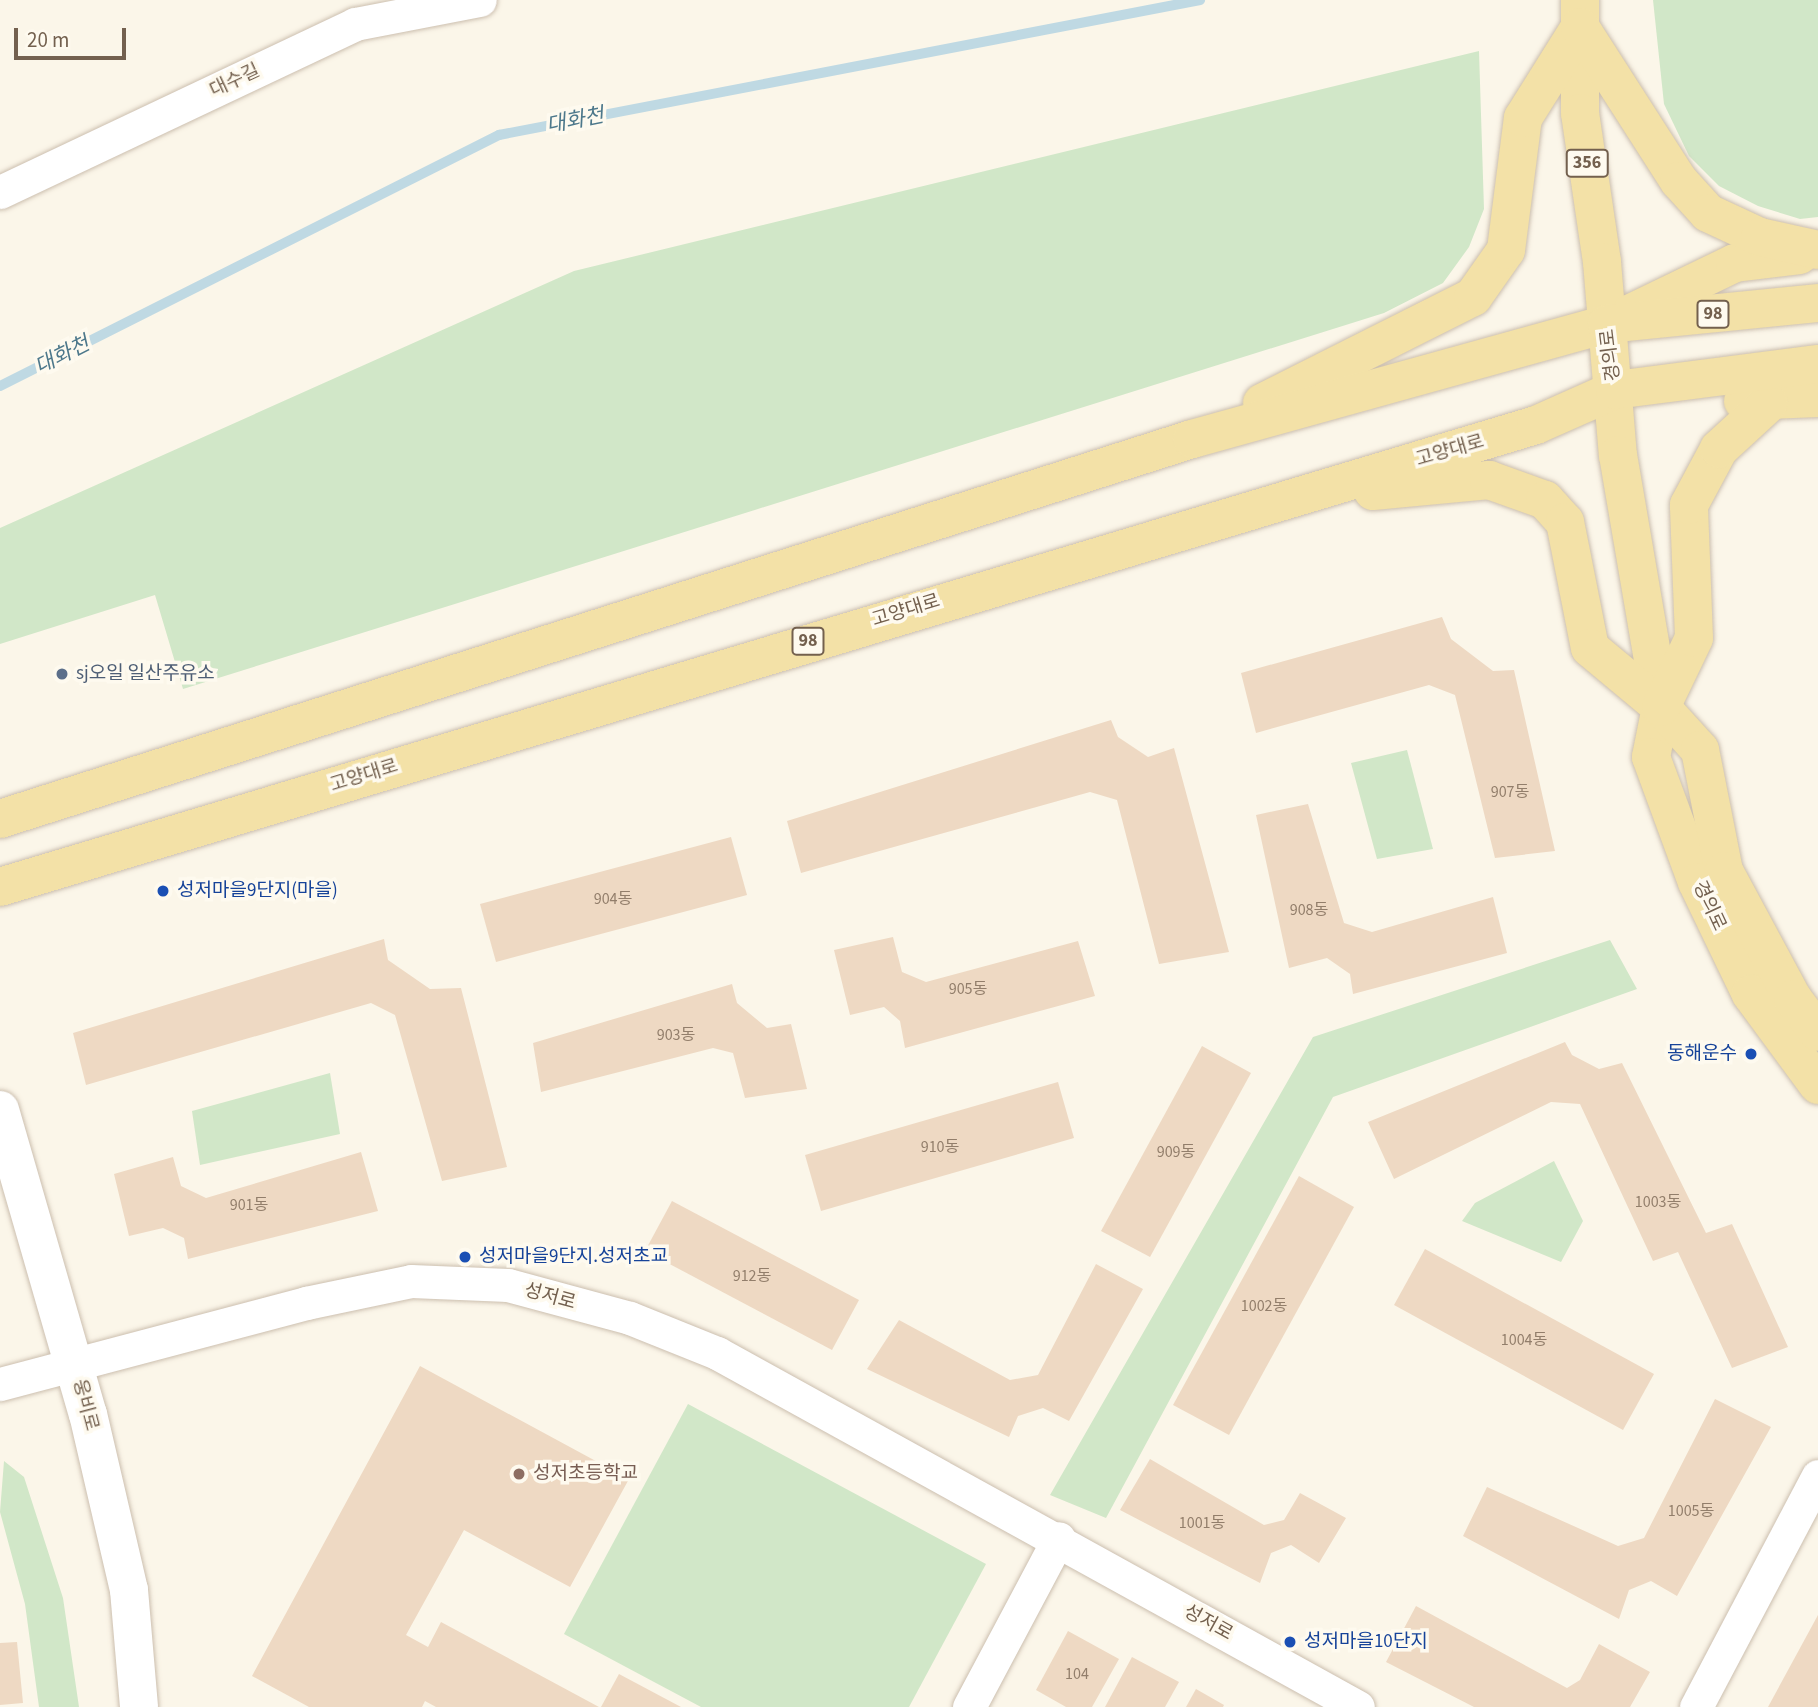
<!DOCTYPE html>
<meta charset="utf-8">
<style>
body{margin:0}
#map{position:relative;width:1818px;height:1707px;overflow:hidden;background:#fbf6e9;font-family:"Source Sans 3","Noto Sans KR",sans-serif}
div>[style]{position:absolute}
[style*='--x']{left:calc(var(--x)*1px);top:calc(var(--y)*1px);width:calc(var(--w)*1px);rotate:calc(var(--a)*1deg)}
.green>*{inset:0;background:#d1e7c8}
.stream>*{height:10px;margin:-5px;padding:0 5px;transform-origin:5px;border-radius:5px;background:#bfd9e3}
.building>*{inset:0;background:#eed9c3}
.roads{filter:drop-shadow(0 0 2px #ccbfaf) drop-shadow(0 0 2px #ccbfaf)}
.minor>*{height:33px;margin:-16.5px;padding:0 16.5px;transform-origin:16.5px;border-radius:16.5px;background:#fff}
.tertiary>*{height:38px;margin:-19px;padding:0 19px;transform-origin:19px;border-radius:19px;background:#fff}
.primary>*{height:38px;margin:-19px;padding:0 19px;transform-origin:19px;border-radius:19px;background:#f3e1a7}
.dots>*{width:19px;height:19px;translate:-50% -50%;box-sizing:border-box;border:4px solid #fefaef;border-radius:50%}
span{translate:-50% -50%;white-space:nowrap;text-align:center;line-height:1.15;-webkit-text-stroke:7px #fefaef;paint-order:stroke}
.number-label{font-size:16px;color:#927e6b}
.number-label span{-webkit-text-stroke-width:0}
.shield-label span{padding:2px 5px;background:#fefaef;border:2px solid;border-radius:5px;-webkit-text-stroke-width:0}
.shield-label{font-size:18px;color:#73604e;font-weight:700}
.street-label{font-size:19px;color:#73604e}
.service-label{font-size:19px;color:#4e5e75}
.left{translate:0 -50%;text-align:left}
.transit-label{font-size:19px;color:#164399}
.right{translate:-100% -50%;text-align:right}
.education-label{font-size:19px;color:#785e54}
.water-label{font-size:21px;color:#4d788b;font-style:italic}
.scale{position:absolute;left:14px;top:28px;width:112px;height:32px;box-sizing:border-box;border:4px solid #73604e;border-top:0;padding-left:9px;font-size:21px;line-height:24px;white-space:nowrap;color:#73604e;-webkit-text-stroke:5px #fefaef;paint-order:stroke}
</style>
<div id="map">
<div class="green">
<div style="clip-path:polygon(1653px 0,1818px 0,1818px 217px,1800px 219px,1758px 206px,1719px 186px,1689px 156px,1664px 104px)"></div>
<div style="clip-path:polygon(1479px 51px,1484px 209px,1469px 247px,1443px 283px,1384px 313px,183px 689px,155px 595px,0 644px,0 528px,574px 271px)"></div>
<div style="clip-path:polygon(1407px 750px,1433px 849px,1377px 859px,1351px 763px)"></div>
<div style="clip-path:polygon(1610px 940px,1637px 989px,1333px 1097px,1106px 1518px,1050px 1495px,1313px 1037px)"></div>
<div style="clip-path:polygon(330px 1073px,340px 1134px,200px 1165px,192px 1111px)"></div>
<div style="clip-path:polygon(1554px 1161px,1583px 1221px,1561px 1262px,1462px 1221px,1475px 1203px)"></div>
<div style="clip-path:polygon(688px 1404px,986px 1564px,909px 1707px,701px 1707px,564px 1634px)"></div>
<div style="clip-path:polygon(4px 1461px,24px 1477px,63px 1598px,79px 1707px,39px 1707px,25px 1604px,0 1512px)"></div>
</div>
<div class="stream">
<div style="--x:0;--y:386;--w:559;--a:-26.7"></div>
<div style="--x:499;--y:135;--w:714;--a:-10.9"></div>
</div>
<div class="building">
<div style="clip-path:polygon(1442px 617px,1451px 639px,1493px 671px,1514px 670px,1555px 851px,1495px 858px,1455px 695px,1429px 685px,1256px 733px,1241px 673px)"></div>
<div style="clip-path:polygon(1111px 720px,1118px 737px,1148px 757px,1174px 748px,1229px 952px,1159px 964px,1117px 800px,1090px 792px,801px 873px,787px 821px)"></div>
<div style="clip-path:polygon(1308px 804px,1344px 923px,1372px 932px,1493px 897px,1507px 953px,1353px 994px,1350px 974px,1327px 958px,1289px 968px,1256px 815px)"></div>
<div style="clip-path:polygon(731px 837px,747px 895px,496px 962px,480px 904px)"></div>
<div style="clip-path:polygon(893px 937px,902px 972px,926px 982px,1078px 941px,1095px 996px,905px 1048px,900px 1021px,884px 1007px,850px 1015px,834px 950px)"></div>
<div style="clip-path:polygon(384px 939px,388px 960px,430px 989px,461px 988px,507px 1167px,442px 1181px,395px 1015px,371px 1003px,86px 1085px,73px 1033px)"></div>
<div style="clip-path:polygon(732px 984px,737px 1003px,767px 1028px,791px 1024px,807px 1089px,745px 1098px,733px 1053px,713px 1048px,541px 1092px,533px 1043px)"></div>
<div style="clip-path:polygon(1565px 1042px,1572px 1055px,1599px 1069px,1622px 1063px,1706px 1233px,1732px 1224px,1788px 1347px,1732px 1368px,1678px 1252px,1653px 1261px,1580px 1104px,1551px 1102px,1394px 1179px,1368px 1122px)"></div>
<div style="clip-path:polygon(1202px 1046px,1251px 1073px,1150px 1257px,1101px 1231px)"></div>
<div style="clip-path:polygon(1058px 1082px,1074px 1138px,821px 1211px,805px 1155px)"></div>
<div style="clip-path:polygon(361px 1152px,378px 1211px,188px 1259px,184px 1238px,163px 1228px,129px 1236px,114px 1174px,173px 1157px,181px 1186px,206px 1198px)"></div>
<div style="clip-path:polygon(1299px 1176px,1354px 1207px,1229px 1435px,1173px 1405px)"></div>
<div style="clip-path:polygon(672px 1201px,859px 1300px,832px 1350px,645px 1251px)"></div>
<div style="clip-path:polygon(1425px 1249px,1654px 1374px,1623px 1430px,1394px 1305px)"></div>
<div style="clip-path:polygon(1096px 1264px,1143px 1289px,1069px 1421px,1043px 1408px,1018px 1416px,1009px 1437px,867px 1369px,899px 1320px,1010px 1380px,1038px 1375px)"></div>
<div style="clip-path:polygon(420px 1366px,629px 1479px,570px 1587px,464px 1530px,406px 1635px,428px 1647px,441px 1622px,599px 1707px,436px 1707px,425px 1701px,422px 1707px,309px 1707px,252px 1676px)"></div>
<div style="clip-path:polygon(1715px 1399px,1771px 1427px,1677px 1596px,1651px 1581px,1629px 1590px,1619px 1619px,1463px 1536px,1487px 1487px,1618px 1546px,1644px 1538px)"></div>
<div style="clip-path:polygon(1150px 1459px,1264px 1525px,1284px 1520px,1300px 1493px,1346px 1518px,1319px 1563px,1291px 1545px,1271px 1553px,1260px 1583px,1120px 1510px)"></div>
<div style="clip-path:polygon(1416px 1606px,1567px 1688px,1580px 1680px,1599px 1644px,1650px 1672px,1630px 1707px,1474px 1707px,1386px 1662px)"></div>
<div style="clip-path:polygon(1818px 1615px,1818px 1707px,1768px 1707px)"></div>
<div style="clip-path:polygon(1068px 1631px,1119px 1659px,1092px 1707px,1066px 1707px,1036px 1690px)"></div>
<div style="clip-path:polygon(17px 1642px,23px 1703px,0 1705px,0 1643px)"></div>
<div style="clip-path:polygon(1132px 1657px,1179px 1682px,1165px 1707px,1105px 1707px)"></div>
<div style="clip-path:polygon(619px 1674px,681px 1707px,601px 1707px)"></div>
<div style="clip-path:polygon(1196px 1689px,1224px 1705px,1223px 1707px,1186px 1707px)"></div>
</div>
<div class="roads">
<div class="minor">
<div style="--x:0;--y:192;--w:393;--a:-25.3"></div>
<div style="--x:355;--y:24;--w:127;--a:-10.9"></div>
<div style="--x:0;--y:1384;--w:317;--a:-14.8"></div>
<div style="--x:306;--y:1303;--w:107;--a:-11.8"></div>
<div style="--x:411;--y:1281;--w:97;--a:2.4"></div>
<div style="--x:508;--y:1285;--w:126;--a:15.1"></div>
<div style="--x:630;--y:1318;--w:94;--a:21.9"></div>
<div style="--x:717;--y:1353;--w:732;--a:28.91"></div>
<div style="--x:969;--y:1707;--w:191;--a:-62"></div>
<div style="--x:1696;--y:1707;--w:261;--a:-62.2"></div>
</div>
<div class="tertiary">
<div style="--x:0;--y:1110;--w:316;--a:73.9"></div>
<div style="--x:88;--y:1414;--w:181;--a:76.9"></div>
<div style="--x:129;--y:1590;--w:117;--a:85.1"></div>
</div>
<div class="primary">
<div style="--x:1580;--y:0;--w:113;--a:90"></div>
<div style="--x:1580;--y:113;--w:151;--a:81.6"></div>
<div style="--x:1602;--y:262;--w:194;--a:85.3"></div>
<div style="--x:1618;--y:455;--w:256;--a:80.3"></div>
<div style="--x:1661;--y:707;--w:51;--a:101.3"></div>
<div style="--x:1651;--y:757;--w:133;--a:69.8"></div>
<div style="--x:1697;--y:882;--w:124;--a:64.3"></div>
<div style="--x:1751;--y:994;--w:113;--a:53.6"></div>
<div style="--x:1631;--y:313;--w:115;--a:-25.7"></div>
<div style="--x:1735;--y:263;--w:65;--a:-7"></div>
<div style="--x:1743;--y:401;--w:75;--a:-2.3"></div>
<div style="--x:1262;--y:403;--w:236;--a:-26.7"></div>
<div style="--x:1473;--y:297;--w:57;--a:-54.9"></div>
<div style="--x:1506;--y:250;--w:133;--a:-82.7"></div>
<div style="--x:1523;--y:118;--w:107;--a:-57.9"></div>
<div style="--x:1580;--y:27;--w:183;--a:57.3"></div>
<div style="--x:1679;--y:181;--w:43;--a:47.8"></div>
<div style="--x:1708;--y:213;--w:57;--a:24.8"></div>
<div style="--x:1760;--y:237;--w:59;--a:12.6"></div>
<div style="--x:1373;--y:491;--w:117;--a:-5.4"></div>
<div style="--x:1489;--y:480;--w:59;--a:19.7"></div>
<div style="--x:1545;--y:500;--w:30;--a:48"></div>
<div style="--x:1565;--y:522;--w:128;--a:78.8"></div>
<div style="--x:1590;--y:648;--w:92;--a:39.7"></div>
<div style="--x:1661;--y:707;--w:58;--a:47.8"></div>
<div style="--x:1700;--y:750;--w:123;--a:78.8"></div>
<div style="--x:1724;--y:871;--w:145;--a:61.7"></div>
<div style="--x:1793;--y:999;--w:41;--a:52.9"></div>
<div style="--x:1661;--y:707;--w:76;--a:-64.4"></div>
<div style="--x:1694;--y:638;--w:133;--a:-92.2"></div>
<div style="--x:1689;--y:505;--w:64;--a:-61.8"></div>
<div style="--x:1719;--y:449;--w:67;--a:-42.6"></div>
<div style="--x:0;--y:819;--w:1251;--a:-17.68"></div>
<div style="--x:1192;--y:439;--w:431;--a:-15.5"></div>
<div style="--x:1607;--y:324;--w:212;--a:-5.7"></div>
<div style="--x:0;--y:887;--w:1604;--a:-16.74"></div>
<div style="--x:1536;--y:425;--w:86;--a:-23.9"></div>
<div style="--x:1615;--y:390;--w:205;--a:-7.3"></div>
</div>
</div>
<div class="dots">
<div style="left:62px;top:674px;background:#5c6f8a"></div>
<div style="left:163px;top:891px;background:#1a4fb4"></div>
<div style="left:1751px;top:1054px;background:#1a4fb4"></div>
<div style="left:465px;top:1257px;background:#1a4fb4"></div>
<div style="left:519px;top:1474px;background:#8d6e63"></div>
<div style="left:1290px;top:1642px;background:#1a4fb4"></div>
</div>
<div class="number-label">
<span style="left:1510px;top:792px">907동</span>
<span style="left:613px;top:899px">904동</span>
<span style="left:1309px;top:910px">908동</span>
<span style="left:968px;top:989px">905동</span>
<span style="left:676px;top:1035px">903동</span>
<span style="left:940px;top:1147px">910동</span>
<span style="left:1176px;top:1152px">909동</span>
<span style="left:1658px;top:1202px">1003동</span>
<span style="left:249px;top:1205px">901동</span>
<span style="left:752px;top:1276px">912동</span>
<span style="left:1264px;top:1306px">1002동</span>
<span style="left:1524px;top:1340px">1004동</span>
<span style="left:1691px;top:1511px">1005동</span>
<span style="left:1202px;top:1523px">1001동</span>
<span style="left:1077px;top:1674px">104</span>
</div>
<div class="shield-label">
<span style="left:1587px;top:163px">356</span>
<span style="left:1713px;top:314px">98</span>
<span style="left:808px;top:641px">98</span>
</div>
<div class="street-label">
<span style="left:235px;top:81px;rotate:-25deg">대수길</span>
<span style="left:1611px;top:355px;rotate:-97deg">경의로</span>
<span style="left:1450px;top:451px;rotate:-16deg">고양대로</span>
<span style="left:906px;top:611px;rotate:-17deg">고양대로</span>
<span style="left:364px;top:776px;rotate:-17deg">고양대로</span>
<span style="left:1709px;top:906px;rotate:65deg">경의로</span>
<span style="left:550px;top:1297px;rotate:15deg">성저로</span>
<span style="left:85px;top:1405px;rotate:75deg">웅비로</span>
<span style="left:1208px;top:1623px;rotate:29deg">성저로</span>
</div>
<div class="service-label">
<span class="left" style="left:76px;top:674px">sj오일 일산주유소</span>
</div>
<div class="transit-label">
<span class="left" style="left:177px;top:891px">성저마을9단지(마을)</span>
<span class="right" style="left:1737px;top:1054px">동해운수</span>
<span class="left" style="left:479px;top:1257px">성저마을9단지.성저초교</span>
<span class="left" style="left:1304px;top:1642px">성저마을10단지</span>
</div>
<div class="education-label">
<span class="left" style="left:533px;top:1474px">성저초등학교</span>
</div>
<div class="water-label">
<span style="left:575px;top:120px;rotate:-11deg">대화천</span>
<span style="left:62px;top:355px;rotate:-27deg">대화천</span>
</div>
<div class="scale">20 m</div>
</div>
